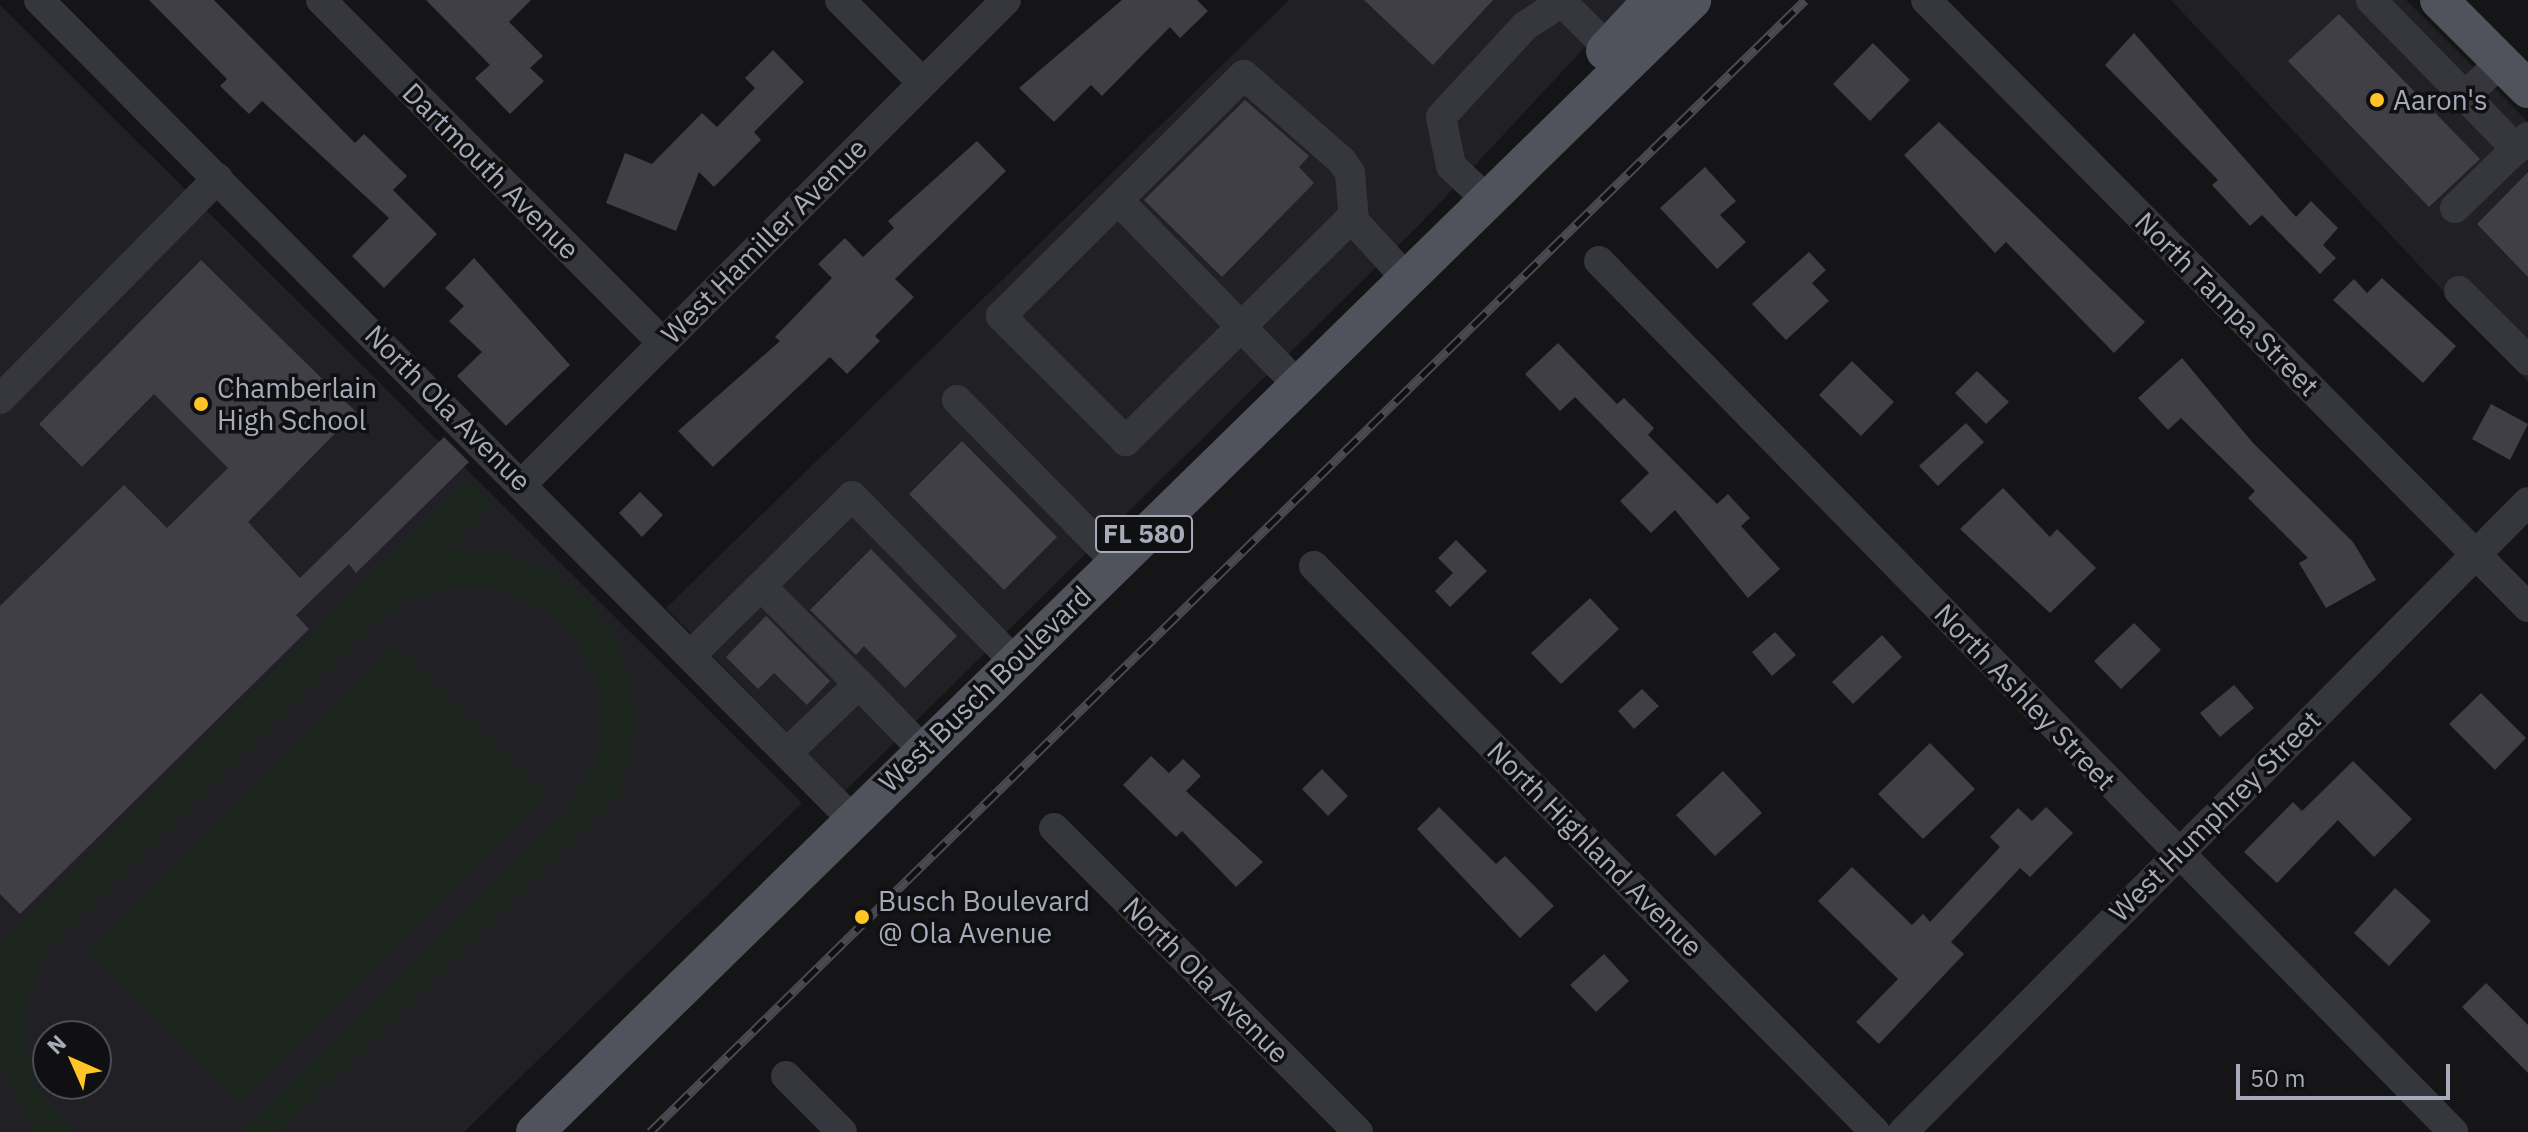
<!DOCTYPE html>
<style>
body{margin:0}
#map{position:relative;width:2528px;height:1132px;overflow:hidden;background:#151517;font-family:"IBM Plex Sans",sans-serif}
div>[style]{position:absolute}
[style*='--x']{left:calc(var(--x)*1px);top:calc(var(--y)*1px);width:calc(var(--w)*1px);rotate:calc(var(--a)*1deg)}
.built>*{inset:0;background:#212125}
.green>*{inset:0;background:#1d261e}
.building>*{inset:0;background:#3f3f45}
.minor>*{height:30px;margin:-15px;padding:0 15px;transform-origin:15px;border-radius:15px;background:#36363d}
.major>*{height:38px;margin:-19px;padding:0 19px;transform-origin:19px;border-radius:19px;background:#51535c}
.rail>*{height:9px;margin-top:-4.5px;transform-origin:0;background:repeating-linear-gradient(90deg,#101012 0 18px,#494a52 0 36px);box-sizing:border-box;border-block:2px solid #494a52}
.dots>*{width:22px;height:22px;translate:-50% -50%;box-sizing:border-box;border:4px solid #101012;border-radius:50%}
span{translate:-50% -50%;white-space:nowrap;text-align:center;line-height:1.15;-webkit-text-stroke:7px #101012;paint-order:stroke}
.shield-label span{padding:2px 6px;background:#101012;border:2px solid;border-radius:6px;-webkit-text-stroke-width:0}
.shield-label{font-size:26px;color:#a6aab9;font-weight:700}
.poi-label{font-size:28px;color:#a6aab9}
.left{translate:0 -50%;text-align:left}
.street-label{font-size:28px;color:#a6aab9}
.north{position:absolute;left:32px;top:1020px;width:80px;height:80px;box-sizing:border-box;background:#101012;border:2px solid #4c4e55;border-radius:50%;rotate:315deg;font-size:22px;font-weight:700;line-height:32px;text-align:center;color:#a6aab9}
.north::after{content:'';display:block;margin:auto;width:28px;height:36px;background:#ffc526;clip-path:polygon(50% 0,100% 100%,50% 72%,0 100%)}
.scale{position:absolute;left:2236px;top:1064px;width:214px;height:36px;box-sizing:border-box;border:4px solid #a6aab9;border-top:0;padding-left:10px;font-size:24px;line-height:28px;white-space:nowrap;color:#a6aab9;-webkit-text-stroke:6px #101012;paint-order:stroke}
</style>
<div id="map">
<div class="built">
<div style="clip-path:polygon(1289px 0,1629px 0,1421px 223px,845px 791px,666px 608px)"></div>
<div style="clip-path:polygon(2171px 0,2406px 0,2528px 122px,2528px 382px)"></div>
<div style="clip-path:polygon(evenodd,0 5px,802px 803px,464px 1132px,0 1132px,0 5px,48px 1036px,96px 1036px,96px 1084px,48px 1084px,48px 1036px)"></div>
</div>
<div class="green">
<div style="clip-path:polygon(469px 479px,494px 505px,450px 550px,496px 552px,546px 568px,589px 600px,620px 644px,638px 721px,620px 796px,280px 1132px,240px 1132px,561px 816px,595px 763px,602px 721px,595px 679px,577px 642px,547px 612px,490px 587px,447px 588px,407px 600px,373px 625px,50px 947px,25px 1005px,25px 1047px,37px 1087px,74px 1132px,35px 1132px,0 1062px,0 942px)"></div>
<div style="clip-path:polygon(395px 645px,546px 796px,240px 1104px,88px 953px)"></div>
</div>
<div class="building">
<div style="clip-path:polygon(149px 0,214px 0,355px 143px,364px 134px,407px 176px,393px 190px,437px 234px,384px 288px,352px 256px,389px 218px,262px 101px,249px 114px,220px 86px,227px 79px)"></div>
<div style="clip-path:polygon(426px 0,531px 0,509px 22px,543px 56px,530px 68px,544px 81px,510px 114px,475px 78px,490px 65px)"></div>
<div style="clip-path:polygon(1122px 0,1197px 0,1208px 11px,1180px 38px,1170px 27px,1102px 96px,1091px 85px,1054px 122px,1019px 88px)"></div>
<div style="clip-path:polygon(1364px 0,1493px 0,1433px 65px)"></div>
<div style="clip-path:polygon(2339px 14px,2480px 159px,2429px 207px,2288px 61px)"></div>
<div style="clip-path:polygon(2134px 33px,2296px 217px,2311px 201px,2338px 228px,2323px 245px,2336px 258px,2320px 274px,2262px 215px,2250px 226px,2212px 185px,2218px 180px,2105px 65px)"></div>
<div style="clip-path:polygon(1873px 43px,1910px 80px,1870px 121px,1833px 84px)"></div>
<div style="clip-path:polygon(773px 50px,804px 82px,754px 132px,761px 140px,714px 187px,699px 172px,676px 231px,606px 203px,625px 153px,652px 164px,702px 113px,717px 127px,755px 88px,745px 78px)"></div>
<div style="clip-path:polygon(1245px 100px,1309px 156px,1299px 167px,1314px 183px,1222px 277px,1144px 200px)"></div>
<div style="clip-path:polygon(1939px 122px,2145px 322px,2114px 353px,2006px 242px,1995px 253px,1904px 155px)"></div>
<div style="clip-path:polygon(977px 141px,1006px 171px,895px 279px,914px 297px,875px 336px,880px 341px,847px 374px,830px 357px,713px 467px,678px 431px,780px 341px,775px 337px,832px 278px,818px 264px,845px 238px,863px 257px,894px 228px,888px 221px)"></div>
<div style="clip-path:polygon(1705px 167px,1736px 201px,1720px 215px,1746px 242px,1717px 269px,1660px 208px)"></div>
<div style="clip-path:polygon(2528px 172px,2528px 277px,2477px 224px)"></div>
<div style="clip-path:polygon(1809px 252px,1826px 270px,1812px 283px,1829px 301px,1786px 340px,1752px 304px)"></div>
<div style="clip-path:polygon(474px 258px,570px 365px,506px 426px,457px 376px,482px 352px,449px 321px,464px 306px,445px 288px)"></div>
<div style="clip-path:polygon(201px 260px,356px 412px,248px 522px,300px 578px,444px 437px,469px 462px,356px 573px,349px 564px,296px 615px,309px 629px,20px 914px,0 894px,0 606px,124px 485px,167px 528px,228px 468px,154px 394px,82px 467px,39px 424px)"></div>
<div style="clip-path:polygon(2382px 278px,2456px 346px,2423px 383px,2333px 300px,2354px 279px,2367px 293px)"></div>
<div style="clip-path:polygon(1558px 343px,1617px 404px,1624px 398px,1654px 428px,1648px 435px,1717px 504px,1728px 494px,1750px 518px,1741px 526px,1780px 569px,1748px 598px,1675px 510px,1651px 533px,1620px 501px,1649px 473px,1575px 397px,1560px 411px,1525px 374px)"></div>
<div style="clip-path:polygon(2182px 358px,2253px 443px,2353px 542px,2376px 580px,2326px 608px,2299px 563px,2308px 558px,2248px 498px,2255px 491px,2181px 418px,2168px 430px,2138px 398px)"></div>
<div style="clip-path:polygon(1852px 361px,1894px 402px,1861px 436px,1819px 395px)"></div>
<div style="clip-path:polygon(1977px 371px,2009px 402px,1986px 424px,1955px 393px)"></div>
<div style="clip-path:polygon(2491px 404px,2528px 424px,2510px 460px,2472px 439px)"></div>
<div style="clip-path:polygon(1966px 423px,1984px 442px,1938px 486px,1919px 466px)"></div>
<div style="clip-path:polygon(962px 441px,1057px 537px,1004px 590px,909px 494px)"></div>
<div style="clip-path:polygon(2003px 488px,2050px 537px,2057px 529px,2096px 568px,2050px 613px,1960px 529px)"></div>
<div style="clip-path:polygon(640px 492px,663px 515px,642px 537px,619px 513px)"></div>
<div style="clip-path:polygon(1456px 540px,1487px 571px,1450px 607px,1435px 591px,1453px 573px,1438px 558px)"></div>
<div style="clip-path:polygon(871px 549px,957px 636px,905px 688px,864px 646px,856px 655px,810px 610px)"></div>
<div style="clip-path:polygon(1590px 598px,1619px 629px,1561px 684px,1531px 653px)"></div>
<div style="clip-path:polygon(766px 616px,830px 681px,807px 705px,774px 673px,758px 689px,726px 657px)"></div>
<div style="clip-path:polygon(2134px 623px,2161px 650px,2121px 689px,2094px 661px)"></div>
<div style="clip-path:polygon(1775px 632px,1796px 655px,1772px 676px,1752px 652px)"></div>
<div style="clip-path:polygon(1882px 635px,1902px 657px,1853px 704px,1832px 682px)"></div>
<div style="clip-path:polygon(2234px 685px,2254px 708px,2220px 737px,2200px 713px)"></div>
<div style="clip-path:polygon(1642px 689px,1659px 706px,1634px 729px,1618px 711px)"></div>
<div style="clip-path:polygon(2481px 693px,2526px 738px,2495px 770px,2449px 724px)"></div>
<div style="clip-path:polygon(1930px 743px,1975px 789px,1923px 839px,1878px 794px)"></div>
<div style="clip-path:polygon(1151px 756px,1169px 773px,1183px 759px,1201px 776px,1186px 791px,1263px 862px,1236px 887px,1182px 831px,1176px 837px,1123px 785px)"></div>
<div style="clip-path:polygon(2353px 761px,2412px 819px,2374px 857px,2338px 820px,2277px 883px,2244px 852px,2293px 802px,2302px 811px)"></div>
<div style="clip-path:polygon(1322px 769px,1348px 796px,1328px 816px,1302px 789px)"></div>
<div style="clip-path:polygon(1723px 771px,1762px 813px,1715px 856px,1676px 815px)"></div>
<div style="clip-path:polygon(1439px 807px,1496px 864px,1505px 856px,1554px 906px,1520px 938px,1417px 829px)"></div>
<div style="clip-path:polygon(2046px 807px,2073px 833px,2030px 877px,2020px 868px,1951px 942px,1964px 954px,1879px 1044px,1856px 1022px,1898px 979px,1818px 901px,1852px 867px,1912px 925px,1923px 914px,1930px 922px,2000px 847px,1990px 837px,2018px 808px,2032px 821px)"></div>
<div style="clip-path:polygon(2395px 888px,2431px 921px,2389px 966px,2354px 933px)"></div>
<div style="clip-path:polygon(1604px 954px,1629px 981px,1596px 1012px,1570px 985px)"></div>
<div style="clip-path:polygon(2486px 983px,2528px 1025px,2528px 1073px,2462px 1007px)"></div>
</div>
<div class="minor">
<div style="--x:39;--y:0;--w:1154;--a:45.21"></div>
<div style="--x:321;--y:0;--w:483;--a:45.1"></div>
<div style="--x:840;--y:0;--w:117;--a:45"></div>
<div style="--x:1926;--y:0;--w:855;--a:45.24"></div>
<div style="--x:2371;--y:0;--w:134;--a:45.6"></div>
<div style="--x:2501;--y:62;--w:50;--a:136.6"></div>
<div style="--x:2465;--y:96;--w:74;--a:46.1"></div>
<div style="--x:1482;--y:195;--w:42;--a:-136.9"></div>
<div style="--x:1451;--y:166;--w:50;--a:-101.5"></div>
<div style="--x:1441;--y:117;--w:124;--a:-47.3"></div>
<div style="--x:1525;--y:26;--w:44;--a:-33"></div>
<div style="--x:1562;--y:2;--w:65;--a:45"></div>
<div style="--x:1118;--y:200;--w:258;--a:45.8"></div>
<div style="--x:2455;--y:208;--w:102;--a:-44.2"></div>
<div style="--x:1353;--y:216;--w:320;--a:135.3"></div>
<div style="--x:1126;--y:441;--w:177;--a:-135"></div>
<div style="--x:1001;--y:316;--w:342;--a:-44.8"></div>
<div style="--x:1244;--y:75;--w:130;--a:41.3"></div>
<div style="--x:1342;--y:161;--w:14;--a:56"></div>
<div style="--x:1350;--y:173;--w:48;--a:85.2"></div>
<div style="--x:1354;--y:221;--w:77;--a:47.6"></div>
<div style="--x:1599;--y:261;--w:1220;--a:45.56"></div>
<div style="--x:2459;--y:291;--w:98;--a:45"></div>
<div style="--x:0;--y:399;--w:310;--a:-45.4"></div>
<div style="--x:957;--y:400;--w:227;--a:45.5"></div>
<div style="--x:523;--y:483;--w:683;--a:-45"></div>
<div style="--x:1314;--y:566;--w:797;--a:45.25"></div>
<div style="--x:761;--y:586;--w:139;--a:45"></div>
<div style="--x:691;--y:655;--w:226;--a:-44.6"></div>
<div style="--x:852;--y:496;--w:231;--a:45.5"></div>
<div style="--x:787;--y:753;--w:100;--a:-43.8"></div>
<div style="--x:859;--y:684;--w:92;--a:45.9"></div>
<div style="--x:1054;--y:828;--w:430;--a:45"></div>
<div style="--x:786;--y:1076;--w:79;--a:45"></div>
<div style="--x:1903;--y:1132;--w:887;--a:-45.23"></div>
</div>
<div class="major">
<div style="--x:2439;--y:0;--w:126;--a:45"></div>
<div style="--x:1605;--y:51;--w:69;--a:-47.3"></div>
<div style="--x:535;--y:1132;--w:1619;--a:-44.37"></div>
</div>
<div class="rail">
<div style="--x:650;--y:1132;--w:1617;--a:-44.42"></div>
</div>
<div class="dots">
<div style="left:2377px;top:100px;background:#ffc526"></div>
<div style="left:201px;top:404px;background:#ffc526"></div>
<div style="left:862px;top:917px;background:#ffc526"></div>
</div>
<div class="shield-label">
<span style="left:1144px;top:534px">FL 580</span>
</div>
<div class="poi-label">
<span class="left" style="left:2393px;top:100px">Aaron's</span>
<span class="left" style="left:217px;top:404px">Chamberlain<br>High School</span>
<span class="left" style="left:878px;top:917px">Busch Boulevard<br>@ Ola Avenue</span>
</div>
<div class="street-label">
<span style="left:491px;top:171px;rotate:45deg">Dartmouth Avenue</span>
<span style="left:764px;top:241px;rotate:-45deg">West Hamiller Avenue</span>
<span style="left:2227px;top:304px;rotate:45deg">North Tampa Street</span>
<span style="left:448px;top:408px;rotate:45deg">North Ola Avenue</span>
<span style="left:985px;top:689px;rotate:-44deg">West Busch Boulevard</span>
<span style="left:2025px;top:697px;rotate:46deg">North Ashley Street</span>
<span style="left:2215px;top:816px;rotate:-45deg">West Humphrey Street</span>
<span style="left:1595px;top:849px;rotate:45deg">North Highland Avenue</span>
<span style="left:1206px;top:980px;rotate:45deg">North Ola Avenue</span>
</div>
<div class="north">N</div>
<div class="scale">50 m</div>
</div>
